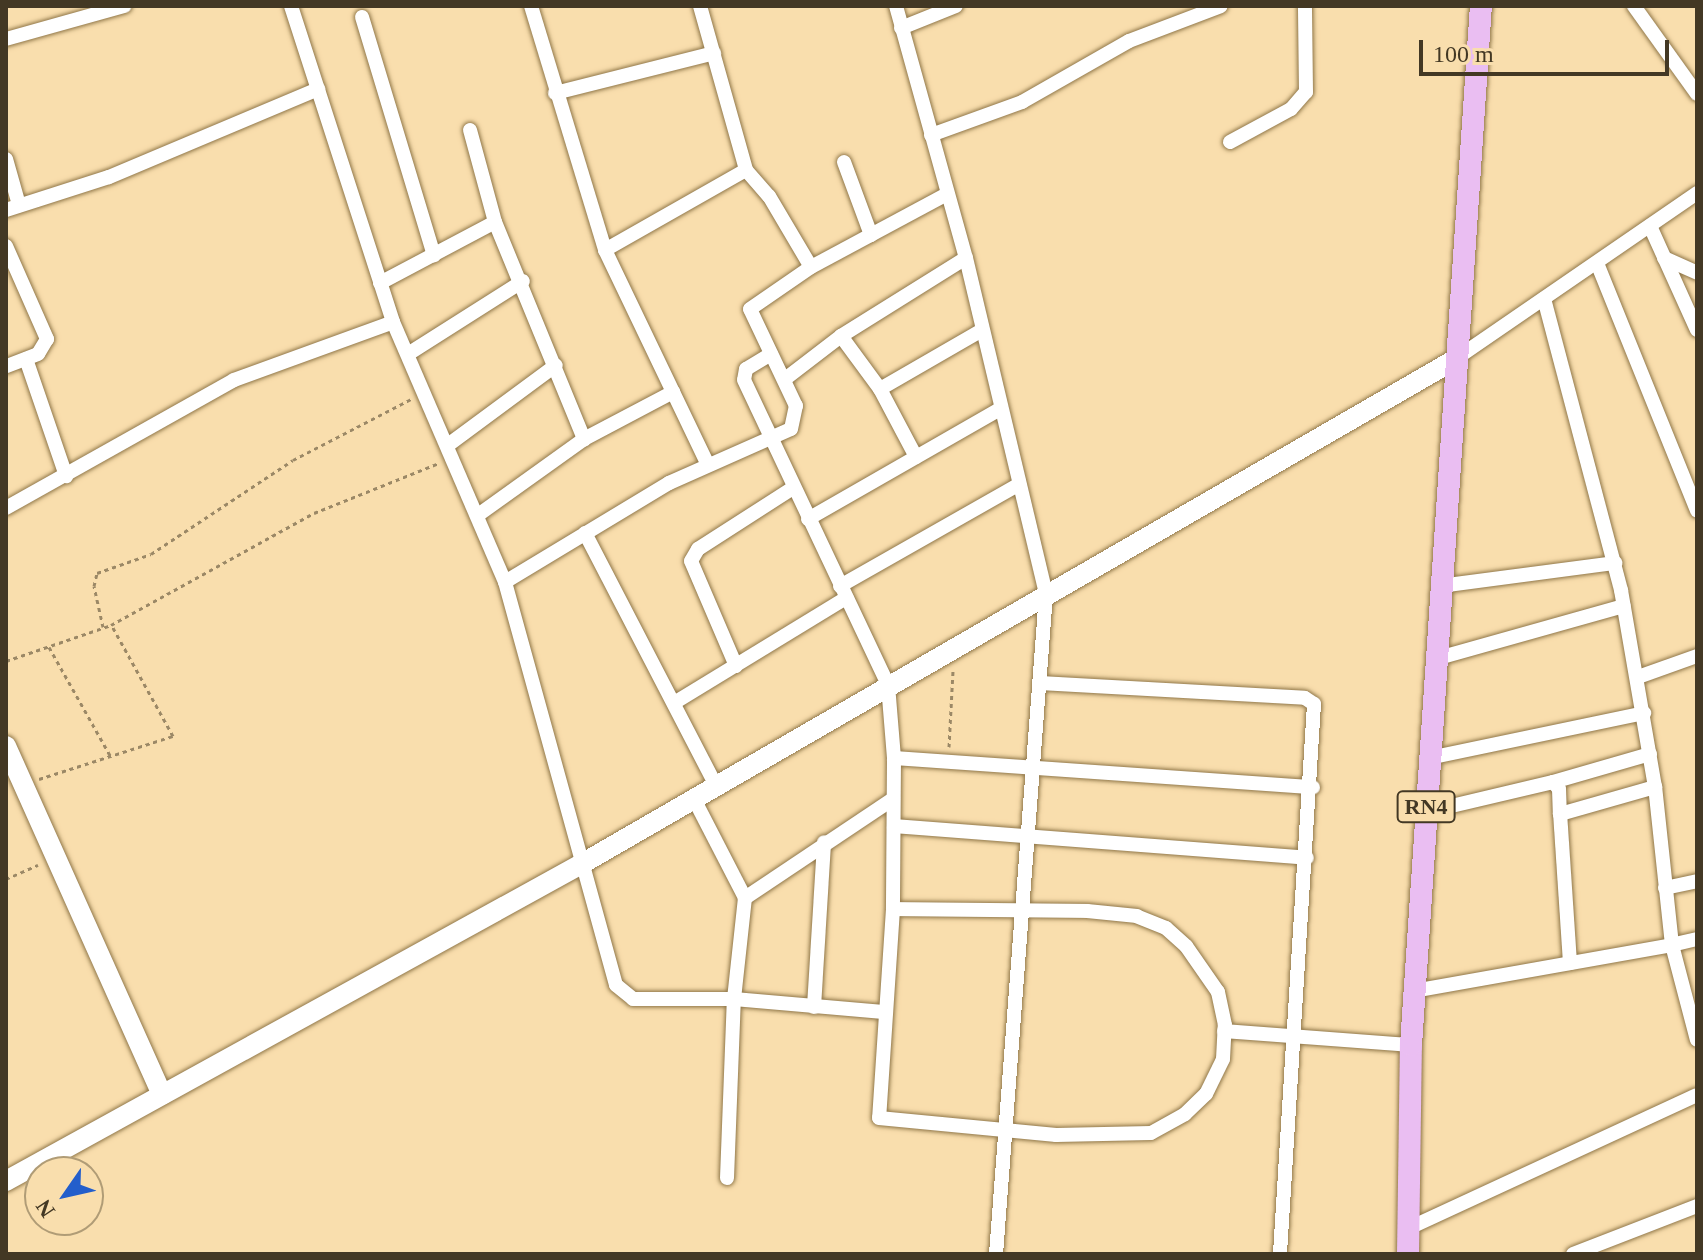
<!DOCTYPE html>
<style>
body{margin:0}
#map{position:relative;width:1703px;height:1260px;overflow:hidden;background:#f9dead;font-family:Georgia,serif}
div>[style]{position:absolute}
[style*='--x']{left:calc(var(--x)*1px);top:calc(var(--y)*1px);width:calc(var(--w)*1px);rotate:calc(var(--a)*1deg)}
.path>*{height:3px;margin-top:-1.5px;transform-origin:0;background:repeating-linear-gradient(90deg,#9b8866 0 4px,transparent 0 8px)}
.roads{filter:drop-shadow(0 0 2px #907749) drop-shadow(0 0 2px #907749)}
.street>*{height:14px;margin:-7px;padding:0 7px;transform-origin:7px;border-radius:7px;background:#fff}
.secondary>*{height:20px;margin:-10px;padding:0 10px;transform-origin:10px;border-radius:10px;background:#fff}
.primary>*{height:22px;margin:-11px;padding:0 11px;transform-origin:11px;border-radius:11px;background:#eabef2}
span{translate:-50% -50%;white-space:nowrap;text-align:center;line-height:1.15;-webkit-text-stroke:7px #f9dead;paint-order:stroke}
.shield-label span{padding:2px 6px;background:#f9dead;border:2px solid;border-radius:6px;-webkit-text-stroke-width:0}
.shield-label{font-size:22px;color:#433824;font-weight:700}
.frame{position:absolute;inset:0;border:8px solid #433824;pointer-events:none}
.north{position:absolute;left:24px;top:1156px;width:80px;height:80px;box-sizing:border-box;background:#f9dead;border:2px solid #b09c76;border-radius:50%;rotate:236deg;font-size:22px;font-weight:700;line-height:32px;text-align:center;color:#433824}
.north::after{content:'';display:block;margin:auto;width:28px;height:36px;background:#235ecb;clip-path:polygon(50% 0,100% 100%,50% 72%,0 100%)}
.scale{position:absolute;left:1419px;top:40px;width:250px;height:36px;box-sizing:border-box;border:4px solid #433824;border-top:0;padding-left:10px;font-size:24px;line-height:28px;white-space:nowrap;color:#433824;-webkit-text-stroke:6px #f9dead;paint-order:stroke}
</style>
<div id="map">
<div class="path">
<div style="--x:103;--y:627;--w:42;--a:-102.4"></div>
<div style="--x:94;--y:586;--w:13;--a:-77"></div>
<div style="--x:97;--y:573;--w:57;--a:-19.4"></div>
<div style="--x:151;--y:554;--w:170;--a:-33.5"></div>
<div style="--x:293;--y:460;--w:133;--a:-27.3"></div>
<div style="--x:49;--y:647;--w:126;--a:60.6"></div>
<div style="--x:6;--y:661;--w:111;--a:-18.9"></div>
<div style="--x:111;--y:625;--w:232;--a:-28.9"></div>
<div style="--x:314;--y:513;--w:135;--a:-21.8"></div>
<div style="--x:949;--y:747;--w:76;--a:-87"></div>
<div style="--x:39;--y:779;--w:141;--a:-17.8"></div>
<div style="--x:173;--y:736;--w:126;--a:-119"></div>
<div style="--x:6;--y:879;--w:35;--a:-24"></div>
</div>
<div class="roads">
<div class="street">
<div style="--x:291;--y:6;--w:332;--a:72.1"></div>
<div style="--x:393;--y:322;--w:283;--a:66.7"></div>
<div style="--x:505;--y:582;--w:418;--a:74.6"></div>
<div style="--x:616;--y:985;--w:22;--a:39"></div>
<div style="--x:633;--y:999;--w:101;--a:0"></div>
<div style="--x:734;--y:999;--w:150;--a:5"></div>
<div style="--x:531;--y:6;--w:255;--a:73.1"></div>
<div style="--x:605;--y:250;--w:162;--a:-29.6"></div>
<div style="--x:700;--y:6;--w:170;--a:74.3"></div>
<div style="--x:746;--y:170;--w:35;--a:49"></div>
<div style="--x:769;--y:196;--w:82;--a:59.4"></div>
<div style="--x:896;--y:6;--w:262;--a:74.5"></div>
<div style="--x:966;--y:258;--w:345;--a:76.6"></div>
<div style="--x:1046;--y:594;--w:662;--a:94.33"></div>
<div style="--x:1634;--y:6;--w:108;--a:54.4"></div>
<div style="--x:362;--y:17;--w:249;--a:73.2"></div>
<div style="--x:901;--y:28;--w:59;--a:-21.8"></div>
<div style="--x:6;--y:39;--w:123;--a:-15.6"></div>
<div style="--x:555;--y:93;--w:164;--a:-14.1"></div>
<div style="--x:470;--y:130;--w:95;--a:74.8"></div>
<div style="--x:931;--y:135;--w:97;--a:-19.9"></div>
<div style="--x:1022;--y:102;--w:123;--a:-29.7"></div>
<div style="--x:1129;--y:41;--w:98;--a:-20.8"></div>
<div style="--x:1230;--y:142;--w:69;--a:-28.4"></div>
<div style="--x:1291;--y:109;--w:23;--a:-49"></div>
<div style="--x:1306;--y:92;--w:86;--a:-90.7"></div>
<div style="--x:6;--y:159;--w:48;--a:74.2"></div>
<div style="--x:844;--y:162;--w:78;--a:69.7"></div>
<div style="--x:6;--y:210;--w:108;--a:-17.8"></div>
<div style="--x:109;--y:177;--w:227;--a:-22.8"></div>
<div style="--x:1650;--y:226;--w:114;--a:65.7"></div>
<div style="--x:6;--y:246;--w:102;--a:66.2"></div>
<div style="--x:47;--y:339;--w:17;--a:121"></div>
<div style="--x:38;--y:354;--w:34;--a:159"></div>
<div style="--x:605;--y:250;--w:238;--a:64.4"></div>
<div style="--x:1664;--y:258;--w:36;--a:24"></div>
<div style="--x:1597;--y:263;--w:267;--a:68"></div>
<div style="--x:380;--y:283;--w:130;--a:-27.9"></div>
<div style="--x:495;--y:222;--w:235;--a:67.7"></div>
<div style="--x:584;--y:439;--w:101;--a:-27.8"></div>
<div style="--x:841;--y:336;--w:66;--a:53.7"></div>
<div style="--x:880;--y:389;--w:77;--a:62.1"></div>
<div style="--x:408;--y:354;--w:136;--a:-32.4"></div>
<div style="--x:771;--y:354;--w:29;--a:149"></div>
<div style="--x:746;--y:369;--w:11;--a:100"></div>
<div style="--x:744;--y:380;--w:337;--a:64.7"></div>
<div style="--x:888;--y:685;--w:73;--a:85.3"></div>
<div style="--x:894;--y:758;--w:151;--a:90.4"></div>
<div style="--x:893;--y:909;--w:209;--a:93.8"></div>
<div style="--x:879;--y:1118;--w:178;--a:5.5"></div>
<div style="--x:1056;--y:1135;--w:95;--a:-1.2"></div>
<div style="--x:1151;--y:1133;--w:39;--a:-29"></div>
<div style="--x:1185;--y:1114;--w:29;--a:-44"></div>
<div style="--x:1206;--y:1094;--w:39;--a:-64"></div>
<div style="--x:1223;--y:1059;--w:34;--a:-87"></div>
<div style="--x:1225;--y:1025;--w:34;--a:-102"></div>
<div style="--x:1218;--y:992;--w:56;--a:-124.8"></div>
<div style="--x:1186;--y:946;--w:27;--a:-138"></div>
<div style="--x:1166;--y:928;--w:31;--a:-158"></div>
<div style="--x:1137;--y:916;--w:50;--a:-174.3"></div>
<div style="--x:1087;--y:911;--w:194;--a:-179.4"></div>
<div style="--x:26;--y:359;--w:124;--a:71.1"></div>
<div style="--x:1454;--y:360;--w:295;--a:-34.5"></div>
<div style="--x:785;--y:379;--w:71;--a:-37.5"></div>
<div style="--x:841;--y:336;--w:147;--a:-32"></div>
<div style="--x:880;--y:389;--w:118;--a:-30"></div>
<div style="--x:448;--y:445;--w:134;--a:-36.5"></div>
<div style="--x:6;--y:508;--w:261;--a:-29.3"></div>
<div style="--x:234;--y:380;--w:169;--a:-20"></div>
<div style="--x:478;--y:515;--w:130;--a:-35.6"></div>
<div style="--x:808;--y:519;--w:221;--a:-29.8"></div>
<div style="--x:585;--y:533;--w:285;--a:62.6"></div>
<div style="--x:505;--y:582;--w:192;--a:-31.1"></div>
<div style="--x:669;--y:483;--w:133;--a:-23.9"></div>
<div style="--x:791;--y:429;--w:24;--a:-78"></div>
<div style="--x:796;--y:406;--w:107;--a:-115.4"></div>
<div style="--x:750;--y:309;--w:74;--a:-34.5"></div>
<div style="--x:811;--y:267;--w:154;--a:-28.2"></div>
<div style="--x:840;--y:586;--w:202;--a:-29.6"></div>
<div style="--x:1440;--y:586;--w:177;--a:-7.5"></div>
<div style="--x:1435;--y:659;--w:196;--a:-15.7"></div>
<div style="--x:736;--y:666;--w:114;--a:-113.2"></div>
<div style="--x:691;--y:561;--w:14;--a:-60"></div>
<div style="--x:698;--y:549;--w:113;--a:-32.7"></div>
<div style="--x:1638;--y:677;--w:63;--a:-19.6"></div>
<div style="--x:1040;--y:683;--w:265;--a:3.2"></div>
<div style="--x:1305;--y:698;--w:11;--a:34"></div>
<div style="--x:1314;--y:704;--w:551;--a:93.54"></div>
<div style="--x:674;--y:703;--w:202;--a:-31.4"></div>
<div style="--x:894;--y:758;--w:420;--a:4"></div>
<div style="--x:1429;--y:758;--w:220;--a:-11.8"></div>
<div style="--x:1553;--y:782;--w:101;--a:-16.1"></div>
<div style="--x:694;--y:799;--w:111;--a:62.7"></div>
<div style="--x:1426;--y:812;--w:130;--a:-13.3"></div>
<div style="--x:1553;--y:782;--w:9;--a:49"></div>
<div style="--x:1559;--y:789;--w:25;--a:88"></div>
<div style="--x:894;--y:826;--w:414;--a:4.4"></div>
<div style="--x:1665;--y:888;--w:33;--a:-12"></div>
<div style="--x:1697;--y:939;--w:26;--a:167"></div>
<div style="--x:1672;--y:945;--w:98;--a:75.3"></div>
<div style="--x:1570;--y:963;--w:149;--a:-93.8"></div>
<div style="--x:1560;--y:814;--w:99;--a:-15.9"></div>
<div style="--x:1414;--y:991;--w:262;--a:-10.1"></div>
<div style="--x:1672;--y:945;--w:159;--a:-96.1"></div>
<div style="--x:1655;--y:787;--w:200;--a:-99.8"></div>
<div style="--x:1621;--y:590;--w:301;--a:-104.8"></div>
<div style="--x:814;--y:1007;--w:165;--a:-86.5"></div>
<div style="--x:1224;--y:1031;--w:188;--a:4.3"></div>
<div style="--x:727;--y:1178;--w:179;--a:-87.8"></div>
<div style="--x:734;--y:999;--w:102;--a:-83.8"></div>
<div style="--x:745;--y:898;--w:178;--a:-33.8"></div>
<div style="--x:1407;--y:1229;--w:319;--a:-24.8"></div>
<div style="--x:1573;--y:1254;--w:133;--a:-21.2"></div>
</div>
<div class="secondary">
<div style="--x:6;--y:746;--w:382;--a:65.9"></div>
<div style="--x:6;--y:1181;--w:661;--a:-28.85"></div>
<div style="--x:585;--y:862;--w:1004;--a:-30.01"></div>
</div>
<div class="primary">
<div style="--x:1408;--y:1254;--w:209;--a:-89.2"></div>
<div style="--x:1411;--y:1045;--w:1041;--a:-86.15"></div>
</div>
</div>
<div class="shield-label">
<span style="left:1426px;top:807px">RN4</span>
</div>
<div class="frame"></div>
<div class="north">N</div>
<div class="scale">100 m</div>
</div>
